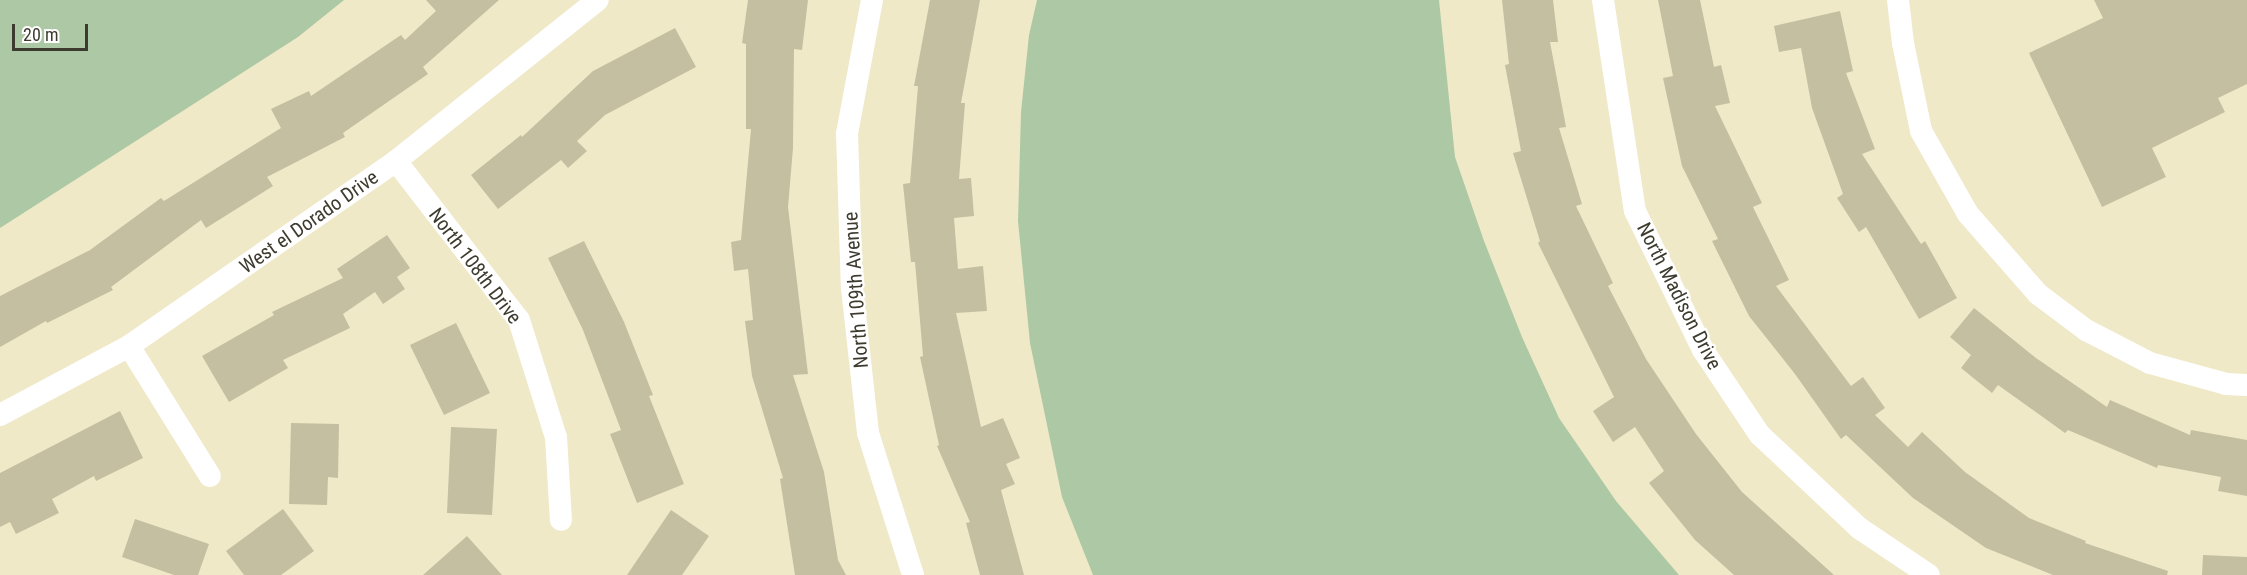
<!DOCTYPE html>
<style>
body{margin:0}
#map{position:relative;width:2247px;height:575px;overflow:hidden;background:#efe9c8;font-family:"Roboto Condensed",sans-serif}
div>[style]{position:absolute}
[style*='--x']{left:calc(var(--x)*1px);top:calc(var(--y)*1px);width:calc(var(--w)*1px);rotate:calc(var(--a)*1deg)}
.green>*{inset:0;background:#adc8a4}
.building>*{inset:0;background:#c4bfa0}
.street>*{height:22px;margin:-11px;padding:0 11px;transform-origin:11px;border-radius:11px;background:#fff}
span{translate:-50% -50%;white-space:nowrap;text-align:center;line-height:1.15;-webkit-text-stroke:4.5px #fff;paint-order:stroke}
.street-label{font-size:20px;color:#3d3b2e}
.scale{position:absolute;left:12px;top:24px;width:76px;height:27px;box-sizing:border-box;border:3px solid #3d3b2e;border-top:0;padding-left:8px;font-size:18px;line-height:21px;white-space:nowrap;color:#3d3b2e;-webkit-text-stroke:4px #fff;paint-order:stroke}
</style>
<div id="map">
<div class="green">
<div style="clip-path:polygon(0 0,344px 0,298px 37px,0 228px)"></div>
<div style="clip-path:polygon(1037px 0,1439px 0,1455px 157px,1484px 241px,1522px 337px,1559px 418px,1616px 501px,1679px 575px,1093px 575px,1062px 497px,1030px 343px,1018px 221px,1021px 112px,1029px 35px)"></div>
</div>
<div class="building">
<div style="clip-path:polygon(426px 0,499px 0,423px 67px,428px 74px,343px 133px,345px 137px,267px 177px,273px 186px,206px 228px,201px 220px,111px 287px,113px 290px,47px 323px,46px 321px,0 347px,0 296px,90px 250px,161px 198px,164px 201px,281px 128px,271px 109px,309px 91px,311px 96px,401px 35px,405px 40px,436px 11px)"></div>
<div style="clip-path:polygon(748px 0,808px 0,802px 50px,794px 49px,793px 148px,788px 207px,808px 374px,793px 375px,824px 472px,838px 560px,846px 575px,795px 575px,780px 479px,783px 478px,752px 376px,745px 321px,753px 320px,748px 269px,734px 271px,731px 242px,741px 240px,751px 129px,746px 129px,746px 44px,742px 43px)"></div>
<div style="clip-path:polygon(930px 0,980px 0,961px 103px,965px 103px,959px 179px,971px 178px,974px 216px,954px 218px,958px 269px,983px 266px,987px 311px,956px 313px,981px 427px,1003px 418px,1020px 458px,1006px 464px,1015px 484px,1001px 490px,1024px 575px,980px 575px,966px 523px,970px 522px,937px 446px,939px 445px,920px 357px,923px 356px,915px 262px,911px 262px,903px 184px,910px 183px,918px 86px,914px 86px)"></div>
<div style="clip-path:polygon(1502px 0,1553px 0,1558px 42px,1550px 42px,1566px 127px,1559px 128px,1582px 204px,1576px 206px,1613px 283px,1608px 286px,1646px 359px,1696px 434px,1742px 492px,1834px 575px,1734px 575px,1695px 540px,1649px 483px,1664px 471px,1635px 427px,1613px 442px,1593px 411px,1614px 397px,1538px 243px,1540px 241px,1513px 153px,1521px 151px,1505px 65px,1509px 64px)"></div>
<div style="clip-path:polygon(1658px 0,1700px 0,1714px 67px,1721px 65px,1730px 103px,1715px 106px,1762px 203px,1753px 207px,1789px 280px,1776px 286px,1851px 386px,1863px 377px,1885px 408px,1875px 415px,1908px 447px,1922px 432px,1965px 472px,2029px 518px,2086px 541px,2085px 543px,2168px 571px,2167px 575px,2053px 575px,1986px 548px,1913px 498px,1846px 435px,1841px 439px,1795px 374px,1749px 316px,1712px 241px,1718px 239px,1682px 166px,1663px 78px,1673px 76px)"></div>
<div style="clip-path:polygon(2094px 0,2247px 0,2247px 84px,2218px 98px,2225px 112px,2152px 148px,2166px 177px,2102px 207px,2029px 53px,2103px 18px)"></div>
<div style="clip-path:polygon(1840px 11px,1853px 71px,1846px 73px,1875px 149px,1862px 154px,1921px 244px,1925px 241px,1957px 298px,1919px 319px,1866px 227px,1859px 232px,1837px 198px,1843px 194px,1812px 108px,1801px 48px,1779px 52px,1774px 26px)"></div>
<div style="clip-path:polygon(675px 28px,696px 67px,605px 115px,577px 141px,587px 151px,568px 168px,561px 160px,498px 209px,471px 175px,521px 135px,522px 137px,593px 71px)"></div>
<div style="clip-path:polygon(387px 235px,410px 268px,397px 277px,405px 289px,383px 304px,375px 292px,343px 314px,350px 328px,283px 360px,288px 368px,229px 402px,202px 356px,274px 315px,272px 312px,343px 278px,337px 269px)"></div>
<div style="clip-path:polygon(584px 241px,624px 322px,653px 395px,649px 396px,684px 484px,637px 503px,610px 434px,621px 430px,583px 330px,548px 258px)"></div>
<div style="clip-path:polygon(1974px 308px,2036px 358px,2107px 407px,2110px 400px,2190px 435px,2191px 430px,2247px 440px,2247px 496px,2218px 491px,2221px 477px,2158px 465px,2157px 468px,2068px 430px,2065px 433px,1998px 385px,1992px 393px,1961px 368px,1971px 355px,1950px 337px)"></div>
<div style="clip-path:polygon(456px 323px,490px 393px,444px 415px,410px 345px)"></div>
<div style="clip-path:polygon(120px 411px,143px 458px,96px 481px,94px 476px,52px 499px,59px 513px,16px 534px,10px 522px,0 527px,0 473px)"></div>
<div style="clip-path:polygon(291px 423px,339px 424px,338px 478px,328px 477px,327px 505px,289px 504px)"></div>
<div style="clip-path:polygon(451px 427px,497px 429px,492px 515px,447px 513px)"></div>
<div style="clip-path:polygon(283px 509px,314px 551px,281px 575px,244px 575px,226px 551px)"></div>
<div style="clip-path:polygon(671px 510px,709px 536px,682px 575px,627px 575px)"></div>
<div style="clip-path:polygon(135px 519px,209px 544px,198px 575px,174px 575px,122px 557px)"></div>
<div style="clip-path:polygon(467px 536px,502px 575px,423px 575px)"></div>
<div style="clip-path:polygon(2203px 555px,2247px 557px,2247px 575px,2202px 575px)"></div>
</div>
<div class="street">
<div style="--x:872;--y:0;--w:135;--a:100.6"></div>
<div style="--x:847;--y:133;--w:155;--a:88.2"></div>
<div style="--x:852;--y:288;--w:146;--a:83.7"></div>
<div style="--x:868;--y:433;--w:149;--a:72.4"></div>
<div style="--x:1603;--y:0;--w:213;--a:81.4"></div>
<div style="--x:1635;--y:211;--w:155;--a:63.9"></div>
<div style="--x:1703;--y:350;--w:102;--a:56.2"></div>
<div style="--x:1760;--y:435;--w:136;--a:43.2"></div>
<div style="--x:1859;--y:528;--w:84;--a:33.9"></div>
<div style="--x:1898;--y:0;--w:43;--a:83.4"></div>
<div style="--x:1903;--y:43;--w:90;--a:78.4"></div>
<div style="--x:1921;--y:131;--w:95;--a:60.5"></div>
<div style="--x:1968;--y:214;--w:106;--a:48.8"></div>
<div style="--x:2038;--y:294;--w:60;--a:36.9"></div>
<div style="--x:2086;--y:330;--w:72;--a:27.3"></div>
<div style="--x:2150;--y:363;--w:79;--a:15.4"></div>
<div style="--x:2226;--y:384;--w:21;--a:3"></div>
<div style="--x:396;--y:161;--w:201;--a:52.3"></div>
<div style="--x:519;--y:320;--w:123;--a:72.5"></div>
<div style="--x:556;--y:437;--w:83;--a:86.6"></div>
<div style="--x:129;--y:346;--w:153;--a:58.1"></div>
<div style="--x:0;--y:415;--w:146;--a:-28.1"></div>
<div style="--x:129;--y:346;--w:325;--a:-34.7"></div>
<div style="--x:396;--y:161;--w:258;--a:-38.6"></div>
</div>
<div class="street-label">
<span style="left:309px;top:222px;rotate:-35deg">West el Dorado Drive</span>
<span style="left:475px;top:266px;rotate:53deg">North 108th Drive</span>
<span style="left:856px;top:290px;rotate:-94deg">North 109th Avenue</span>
<span style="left:1679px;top:296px;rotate:63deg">North Madison Drive</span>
</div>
<div class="scale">20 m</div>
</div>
